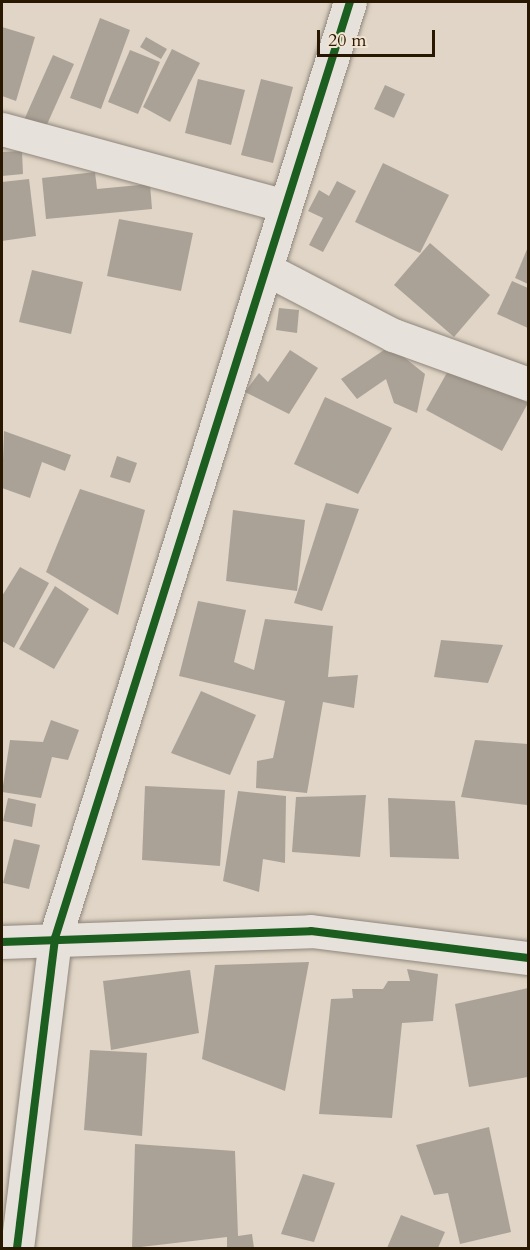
<!DOCTYPE html>
<style>
body{margin:0}
#map{position:relative;width:530px;height:1250px;overflow:hidden;background:#e0d5c6;font-family:Cardo,serif}
div>[style]{position:absolute}
[style*='--x']{left:calc(var(--x)*1px);top:calc(var(--y)*1px);width:calc(var(--w)*1px);rotate:calc(var(--a)*1deg)}
.building>*{inset:0;background:#aba297}
.roads{filter:drop-shadow(0 0 2px #8f867b) drop-shadow(0 0 2px #8f867b)}
.minor>*{height:33px;margin:-16.5px;padding:0 16.5px;transform-origin:16.5px;border-radius:16.5px;background:#e6e1da}
.cycleway>*{height:8px;margin:-4px;padding:0 4px;transform-origin:4px;border-radius:4px;background:#1b5e20}
span{translate:-50% -50%;white-space:nowrap;text-align:center;line-height:1.15;-webkit-text-stroke:6px #f1e4d3;paint-order:stroke}
.frame{position:absolute;inset:0;border:3px solid #291801;pointer-events:none}
.scale{position:absolute;left:317px;top:30px;width:118px;height:27px;box-sizing:border-box;border:3px solid #291801;border-top:0;padding-left:8px;font-size:18px;line-height:21px;white-space:nowrap;color:#291801;-webkit-text-stroke:4px #f1e4d3;paint-order:stroke}
</style>
<div id="map">
<div class="building">
<div style="clip-path:polygon(100px 18px,130px 30px,101px 109px,70px 98px)"></div>
<div style="clip-path:polygon(2px 27px,35px 37px,16px 101px,2px 96px)"></div>
<div style="clip-path:polygon(146px 37px,167px 49px,161px 59px,140px 47px)"></div>
<div style="clip-path:polygon(172px 49px,200px 63px,170px 122px,143px 107px)"></div>
<div style="clip-path:polygon(130px 50px,160px 62px,138px 114px,108px 102px)"></div>
<div style="clip-path:polygon(53px 55px,74px 64px,45px 129px,24px 120px)"></div>
<div style="clip-path:polygon(198px 79px,245px 90px,231px 145px,185px 133px)"></div>
<div style="clip-path:polygon(261px 79px,293px 87px,273px 163px,241px 155px)"></div>
<div style="clip-path:polygon(385px 85px,405px 94px,394px 118px,374px 109px)"></div>
<div style="clip-path:polygon(22px 151px,23px 174px,2px 176px,2px 152px)"></div>
<div style="clip-path:polygon(383px 163px,449px 195px,420px 253px,355px 222px)"></div>
<div style="clip-path:polygon(95px 172px,97px 189px,150px 184px,152px 209px,46px 219px,42px 178px)"></div>
<div style="clip-path:polygon(29px 179px,36px 236px,2px 241px,2px 182px)"></div>
<div style="clip-path:polygon(337px 181px,356px 191px,323px 252px,309px 245px,323px 218px,308px 211px,319px 190px,329px 196px)"></div>
<div style="clip-path:polygon(119px 219px,193px 233px,181px 291px,107px 276px)"></div>
<div style="clip-path:polygon(430px 243px,490px 295px,454px 337px,394px 285px)"></div>
<div style="clip-path:polygon(528px 247px,528px 284px,515px 278px)"></div>
<div style="clip-path:polygon(32px 270px,83px 282px,71px 334px,19px 322px)"></div>
<div style="clip-path:polygon(512px 281px,528px 288px,528px 328px,497px 314px)"></div>
<div style="clip-path:polygon(279px 308px,299px 310px,297px 333px,276px 330px)"></div>
<div style="clip-path:polygon(390px 346px,425px 374px,417px 413px,394px 403px,386px 379px,357px 399px,341px 379px)"></div>
<div style="clip-path:polygon(290px 350px,318px 368px,289px 414px,245px 392px,259px 373px,268px 382px)"></div>
<div style="clip-path:polygon(453px 362px,528px 403px,502px 451px,426px 410px)"></div>
<div style="clip-path:polygon(325px 397px,392px 428px,358px 494px,294px 464px)"></div>
<div style="clip-path:polygon(4px 431px,71px 455px,65px 471px,42px 462px,30px 498px,2px 488px)"></div>
<div style="clip-path:polygon(117px 456px,137px 463px,130px 483px,110px 477px)"></div>
<div style="clip-path:polygon(80px 489px,145px 510px,118px 615px,46px 572px)"></div>
<div style="clip-path:polygon(326px 503px,359px 509px,322px 611px,294px 603px)"></div>
<div style="clip-path:polygon(233px 510px,305px 520px,297px 591px,226px 581px)"></div>
<div style="clip-path:polygon(20px 567px,49px 583px,14px 648px,2px 641px,2px 596px)"></div>
<div style="clip-path:polygon(55px 586px,89px 609px,54px 669px,19px 649px)"></div>
<div style="clip-path:polygon(198px 601px,246px 610px,234px 662px,254px 670px,265px 619px,333px 626px,328px 677px,358px 675px,354px 708px,323px 702px,307px 793px,256px 788px,257px 761px,273px 758px,285px 701px,179px 676px)"></div>
<div style="clip-path:polygon(441px 640px,503px 645px,488px 683px,434px 677px)"></div>
<div style="clip-path:polygon(201px 691px,256px 715px,230px 775px,171px 753px)"></div>
<div style="clip-path:polygon(51px 720px,79px 730px,68px 760px,52px 757px,41px 798px,2px 792px,10px 740px,43px 742px)"></div>
<div style="clip-path:polygon(475px 740px,528px 744px,527px 805px,461px 797px)"></div>
<div style="clip-path:polygon(145px 786px,225px 790px,220px 866px,142px 860px)"></div>
<div style="clip-path:polygon(238px 791px,286px 796px,285px 863px,263px 859px,259px 892px,223px 881px)"></div>
<div style="clip-path:polygon(366px 795px,360px 857px,292px 852px,296px 797px)"></div>
<div style="clip-path:polygon(8px 798px,36px 804px,32px 827px,3px 821px)"></div>
<div style="clip-path:polygon(388px 798px,455px 801px,459px 859px,390px 857px)"></div>
<div style="clip-path:polygon(14px 839px,40px 845px,29px 889px,3px 883px)"></div>
<div style="clip-path:polygon(309px 962px,285px 1091px,202px 1059px,215px 965px)"></div>
<div style="clip-path:polygon(407px 969px,438px 974px,433px 1021px,402px 1023px,392px 1118px,319px 1114px,331px 999px,353px 998px,352px 989px,383px 989px,388px 981px,410px 981px)"></div>
<div style="clip-path:polygon(190px 970px,199px 1033px,111px 1050px,103px 981px)"></div>
<div style="clip-path:polygon(528px 988px,528px 1077px,469px 1087px,455px 1004px)"></div>
<div style="clip-path:polygon(90px 1050px,147px 1053px,142px 1136px,84px 1130px)"></div>
<div style="clip-path:polygon(489px 1127px,511px 1232px,460px 1244px,448px 1193px,434px 1195px,416px 1145px)"></div>
<div style="clip-path:polygon(135px 1144px,235px 1151px,238px 1236px,252px 1234px,254px 1248px,227px 1248px,227px 1237px,132px 1248px)"></div>
<div style="clip-path:polygon(303px 1174px,335px 1183px,314px 1242px,281px 1234px)"></div>
<div style="clip-path:polygon(401px 1215px,445px 1232px,438px 1248px,387px 1248px)"></div>
</div>
<div class="roads">
<div class="minor">
<div style="--x:2;--y:129;--w:293;--a:15.2"></div>
<div style="--x:266;--y:269;--w:143;--a:27.5"></div>
<div style="--x:393;--y:335;--w:144;--a:19.9"></div>
<div style="--x:2;--y:942;--w:309;--a:-2"></div>
<div style="--x:311;--y:931;--w:219;--a:7.1"></div>
<div style="--x:17;--y:1248;--w:312;--a:-83"></div>
<div style="--x:55;--y:938;--w:981;--a:-72.51"></div>
</div>
</div>
<div class="cycleway">
<div style="--x:2;--y:942;--w:309;--a:-2"></div>
<div style="--x:311;--y:931;--w:219;--a:7.1"></div>
<div style="--x:17;--y:1248;--w:312;--a:-83"></div>
<div style="--x:55;--y:938;--w:981;--a:-72.51"></div>
</div>
<div class="frame"></div>
<div class="scale">20 m</div>
</div>
